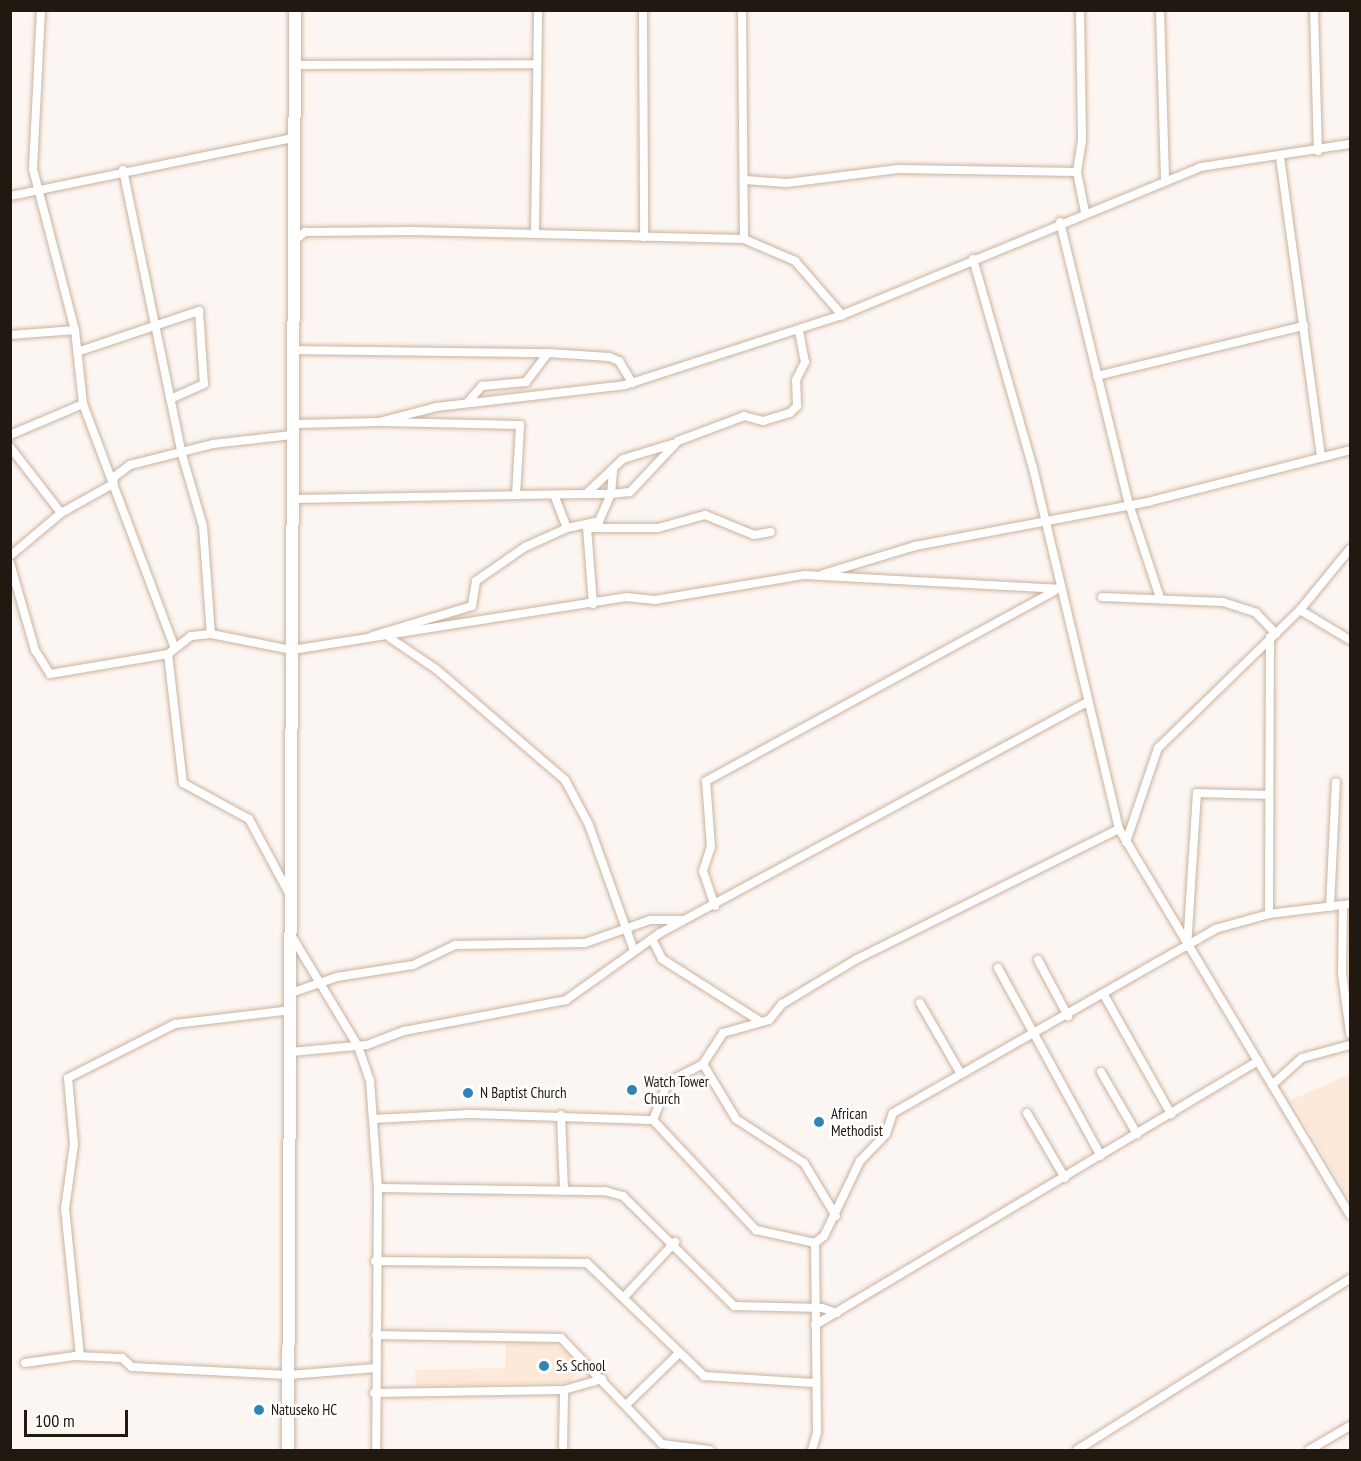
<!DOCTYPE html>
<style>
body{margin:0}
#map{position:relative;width:1361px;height:1461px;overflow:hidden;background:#fcf6f2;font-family:"PT Sans Narrow",sans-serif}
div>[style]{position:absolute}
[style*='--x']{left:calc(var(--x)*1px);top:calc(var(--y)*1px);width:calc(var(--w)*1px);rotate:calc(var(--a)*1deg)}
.built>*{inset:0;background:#fde9d9}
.roads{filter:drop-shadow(0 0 2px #cbb29d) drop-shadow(0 0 2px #cbb29d)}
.street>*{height:8px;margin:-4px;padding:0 4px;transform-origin:4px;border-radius:4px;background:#fff}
.secondary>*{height:12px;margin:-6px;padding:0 6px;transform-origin:6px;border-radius:6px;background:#fff}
.dots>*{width:16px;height:16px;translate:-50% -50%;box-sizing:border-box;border:3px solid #fff;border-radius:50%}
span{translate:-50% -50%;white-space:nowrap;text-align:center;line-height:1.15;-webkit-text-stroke:5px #fff;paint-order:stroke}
.poi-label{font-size:15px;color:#211810}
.left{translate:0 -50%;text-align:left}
.frame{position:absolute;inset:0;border:12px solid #211810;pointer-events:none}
.scale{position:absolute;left:24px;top:1410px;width:104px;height:27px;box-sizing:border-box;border:3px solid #211810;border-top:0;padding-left:8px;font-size:18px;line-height:21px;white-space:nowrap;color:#211810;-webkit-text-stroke:4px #fff;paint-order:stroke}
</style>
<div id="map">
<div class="built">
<div style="clip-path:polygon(1350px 1074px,1350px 1200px,1291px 1100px)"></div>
<div style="clip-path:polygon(506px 1342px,552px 1343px,584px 1363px,570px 1383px,416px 1386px,415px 1370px,505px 1368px)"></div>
</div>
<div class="roads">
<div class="street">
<div style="--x:41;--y:10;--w:159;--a:92.9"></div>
<div style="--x:33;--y:169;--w:166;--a:75.4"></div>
<div style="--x:75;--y:330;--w:74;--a:83.8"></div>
<div style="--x:83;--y:404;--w:259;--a:69.4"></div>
<div style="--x:643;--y:10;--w:227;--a:89.7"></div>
<div style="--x:742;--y:10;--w:229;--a:89.5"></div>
<div style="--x:1080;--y:10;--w:130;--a:89.1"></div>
<div style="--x:1082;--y:140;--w:32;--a:99"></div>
<div style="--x:1077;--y:172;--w:41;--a:78.7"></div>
<div style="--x:1160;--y:10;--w:170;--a:88.3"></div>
<div style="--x:1314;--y:10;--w:141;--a:88.4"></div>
<div style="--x:295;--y:65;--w:242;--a:-0.2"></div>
<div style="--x:1280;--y:157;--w:303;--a:82.2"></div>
<div style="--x:123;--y:170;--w:287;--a:78.3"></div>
<div style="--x:181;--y:451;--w:78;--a:73.7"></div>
<div style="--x:203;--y:526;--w:108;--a:85.8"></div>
<div style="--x:745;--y:180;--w:42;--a:4.1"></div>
<div style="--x:787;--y:183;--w:112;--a:-7.2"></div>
<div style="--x:898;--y:169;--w:179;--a:1"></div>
<div style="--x:10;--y:196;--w:289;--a:-11.6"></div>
<div style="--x:1060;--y:222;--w:290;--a:76.3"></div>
<div style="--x:1129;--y:504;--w:99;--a:71.7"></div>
<div style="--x:535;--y:233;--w:223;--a:-89.2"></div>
<div style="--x:293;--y:242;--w:16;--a:-40"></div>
<div style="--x:305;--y:232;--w:107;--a:-0.5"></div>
<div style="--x:412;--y:231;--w:332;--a:1.4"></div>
<div style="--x:744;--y:239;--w:56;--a:23.3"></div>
<div style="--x:795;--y:261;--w:72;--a:49"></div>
<div style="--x:973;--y:259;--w:217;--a:74"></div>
<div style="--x:1033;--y:468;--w:371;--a:76.6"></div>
<div style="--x:1119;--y:829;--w:450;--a:59.1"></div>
<div style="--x:10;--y:335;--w:65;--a:-4.4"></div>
<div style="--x:292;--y:350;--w:256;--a:0.7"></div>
<div style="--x:77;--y:352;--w:129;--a:-18.6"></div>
<div style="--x:199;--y:311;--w:73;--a:86.1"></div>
<div style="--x:204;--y:384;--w:37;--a:156"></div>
<div style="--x:1097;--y:376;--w:213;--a:-13.6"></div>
<div style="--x:467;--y:403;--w:23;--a:-49"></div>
<div style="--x:482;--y:386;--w:44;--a:-5.2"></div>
<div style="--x:526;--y:382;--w:36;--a:-53"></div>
<div style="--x:548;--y:353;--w:61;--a:3.8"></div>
<div style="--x:609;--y:357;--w:11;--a:22"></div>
<div style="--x:619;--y:361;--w:26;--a:59"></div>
<div style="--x:10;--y:435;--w:79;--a:-23"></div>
<div style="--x:10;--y:447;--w:83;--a:52.3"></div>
<div style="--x:586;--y:494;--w:25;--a:0"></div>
<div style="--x:611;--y:494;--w:24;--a:-85"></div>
<div style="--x:516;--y:495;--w:70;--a:-0.8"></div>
<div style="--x:586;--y:494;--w:51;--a:-43.4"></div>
<div style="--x:623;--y:459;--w:51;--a:-17"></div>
<div style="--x:555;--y:497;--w:33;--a:69"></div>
<div style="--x:294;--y:499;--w:222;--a:-1"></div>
<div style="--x:516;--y:495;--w:70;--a:-86.7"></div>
<div style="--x:520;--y:425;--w:137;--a:-178.7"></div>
<div style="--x:10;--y:556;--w:67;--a:-40.1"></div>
<div style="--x:61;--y:513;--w:60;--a:-29.1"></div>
<div style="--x:113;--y:484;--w:7;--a:-82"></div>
<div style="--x:114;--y:477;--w:20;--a:-37"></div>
<div style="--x:130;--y:465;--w:86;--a:-14.2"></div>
<div style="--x:213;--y:444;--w:79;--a:-6.6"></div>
<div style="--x:291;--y:435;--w:13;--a:-61"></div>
<div style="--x:297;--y:424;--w:82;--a:-1.4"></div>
<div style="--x:379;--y:422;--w:59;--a:-14.7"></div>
<div style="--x:436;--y:407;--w:190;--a:-6.6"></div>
<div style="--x:625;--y:385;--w:228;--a:-17.9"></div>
<div style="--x:842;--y:315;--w:388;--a:-22.4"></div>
<div style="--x:1201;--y:167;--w:151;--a:-8.8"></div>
<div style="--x:10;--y:563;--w:91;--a:74"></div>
<div style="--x:35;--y:650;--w:28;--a:58"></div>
<div style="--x:50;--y:674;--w:120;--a:-9.6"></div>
<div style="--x:168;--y:654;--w:29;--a:-38"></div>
<div style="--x:191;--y:636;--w:20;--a:-6"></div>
<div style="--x:211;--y:634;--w:83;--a:11.2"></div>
<div style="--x:292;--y:650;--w:338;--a:-9"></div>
<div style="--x:626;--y:597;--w:29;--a:6"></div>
<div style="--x:655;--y:600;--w:152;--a:-9.5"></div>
<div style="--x:805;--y:575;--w:257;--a:3.1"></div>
<div style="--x:823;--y:574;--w:96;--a:-16.9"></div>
<div style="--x:915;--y:546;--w:237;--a:-10.7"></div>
<div style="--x:1148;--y:502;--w:209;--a:-14.4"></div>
<div style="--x:1102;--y:597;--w:121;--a:2.4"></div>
<div style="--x:1223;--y:602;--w:35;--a:18"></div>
<div style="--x:1256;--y:613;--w:29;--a:46"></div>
<div style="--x:593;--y:604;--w:76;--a:-94.5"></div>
<div style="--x:587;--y:528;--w:71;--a:0"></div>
<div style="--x:658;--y:528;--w:49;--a:-15.5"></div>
<div style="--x:705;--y:515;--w:53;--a:22.2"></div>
<div style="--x:754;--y:535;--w:17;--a:-10"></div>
<div style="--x:1300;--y:610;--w:58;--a:31"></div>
<div style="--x:372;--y:636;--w:104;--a:-16.7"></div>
<div style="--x:472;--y:606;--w:25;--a:-81"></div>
<div style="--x:476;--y:581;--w:60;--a:-34.8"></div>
<div style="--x:525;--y:547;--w:46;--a:-24.3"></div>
<div style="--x:567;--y:528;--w:33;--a:-12"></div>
<div style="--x:599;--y:521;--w:30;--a:-66"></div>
<div style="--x:611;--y:494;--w:19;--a:-6"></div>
<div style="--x:630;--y:492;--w:70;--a:-46.7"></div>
<div style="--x:678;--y:441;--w:71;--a:-20.7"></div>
<div style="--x:744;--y:416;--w:20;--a:15"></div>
<div style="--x:763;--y:421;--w:28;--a:-17"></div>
<div style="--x:790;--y:413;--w:10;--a:-45"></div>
<div style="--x:797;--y:406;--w:26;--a:-92"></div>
<div style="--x:796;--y:380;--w:20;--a:-63"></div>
<div style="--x:805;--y:362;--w:32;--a:-101"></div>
<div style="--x:390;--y:638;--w:55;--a:34"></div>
<div style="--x:436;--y:669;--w:170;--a:40.7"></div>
<div style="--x:565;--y:780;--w:51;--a:61.9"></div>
<div style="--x:589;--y:825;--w:134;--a:70.3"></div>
<div style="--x:168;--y:654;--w:130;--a:83.4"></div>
<div style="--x:183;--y:783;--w:75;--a:28.6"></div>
<div style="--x:249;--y:819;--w:86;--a:61.7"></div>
<div style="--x:1126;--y:842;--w:99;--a:-71.2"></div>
<div style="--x:1158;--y:748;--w:198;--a:-44.2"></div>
<div style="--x:1300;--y:610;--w:79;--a:-50.7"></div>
<div style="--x:1343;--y:905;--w:68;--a:90.8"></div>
<div style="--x:1342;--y:973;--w:61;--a:82.4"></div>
<div style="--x:715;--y:906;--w:37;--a:-109"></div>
<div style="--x:703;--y:871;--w:25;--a:-72"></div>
<div style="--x:711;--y:847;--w:66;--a:-94.3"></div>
<div style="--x:706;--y:781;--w:396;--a:-28.6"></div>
<div style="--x:1330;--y:907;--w:125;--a:-87.3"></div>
<div style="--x:1269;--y:914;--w:277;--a:-89.8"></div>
<div style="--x:291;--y:935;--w:130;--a:58.9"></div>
<div style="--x:358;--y:1046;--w:36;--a:71"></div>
<div style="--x:370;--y:1080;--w:108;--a:85.8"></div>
<div style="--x:378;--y:1188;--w:262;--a:90.4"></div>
<div style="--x:652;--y:939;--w:22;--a:63"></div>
<div style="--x:662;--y:959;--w:114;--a:32.4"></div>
<div style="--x:1187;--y:947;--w:154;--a:-86.3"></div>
<div style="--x:1197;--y:793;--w:72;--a:1.6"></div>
<div style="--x:1038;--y:960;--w:64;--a:61.8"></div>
<div style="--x:998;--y:968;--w:214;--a:61.3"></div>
<div style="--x:291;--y:993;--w:49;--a:-19.2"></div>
<div style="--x:337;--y:977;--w:77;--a:-9"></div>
<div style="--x:413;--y:965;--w:47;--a:-25.5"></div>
<div style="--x:455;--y:945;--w:130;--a:-0.9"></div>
<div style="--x:585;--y:943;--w:69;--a:-19.5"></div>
<div style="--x:650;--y:920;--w:31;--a:0"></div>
<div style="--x:1104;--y:995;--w:137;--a:60.6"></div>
<div style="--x:920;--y:1003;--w:82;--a:60"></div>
<div style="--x:291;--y:1052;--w:76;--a:-5.3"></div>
<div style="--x:367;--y:1045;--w:40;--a:-21"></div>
<div style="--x:404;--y:1031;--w:165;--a:-10.8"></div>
<div style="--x:566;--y:1000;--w:115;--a:-35.5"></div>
<div style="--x:660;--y:933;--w:486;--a:-28.4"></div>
<div style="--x:703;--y:1064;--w:64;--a:59"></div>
<div style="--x:736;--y:1119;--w:81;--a:32.9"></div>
<div style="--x:804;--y:1163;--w:62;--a:58.9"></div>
<div style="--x:1101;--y:1072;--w:72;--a:59.9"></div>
<div style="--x:1272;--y:1085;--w:40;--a:-42"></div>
<div style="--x:1302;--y:1058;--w:50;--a:-15.2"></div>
<div style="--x:1027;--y:1113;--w:75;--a:59.7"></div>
<div style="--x:561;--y:1115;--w:76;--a:87.7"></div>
<div style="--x:373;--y:1119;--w:96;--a:-3"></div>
<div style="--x:469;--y:1114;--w:184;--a:1.9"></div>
<div style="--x:653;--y:1120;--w:151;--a:46.9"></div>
<div style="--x:756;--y:1230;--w:60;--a:12.4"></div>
<div style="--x:653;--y:1120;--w:41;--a:-68.5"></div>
<div style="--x:668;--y:1082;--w:39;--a:-27"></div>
<div style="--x:703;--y:1064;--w:37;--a:-57"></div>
<div style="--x:723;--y:1033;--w:48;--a:-15.8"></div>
<div style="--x:769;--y:1020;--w:21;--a:-51"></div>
<div style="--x:782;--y:1004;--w:87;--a:-31"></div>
<div style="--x:857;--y:959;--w:292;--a:-26.4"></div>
<div style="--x:378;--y:1188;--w:227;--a:0.8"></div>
<div style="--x:605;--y:1191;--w:19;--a:16"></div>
<div style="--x:623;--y:1196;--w:156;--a:44.7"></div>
<div style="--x:734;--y:1306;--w:88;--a:1.3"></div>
<div style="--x:822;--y:1308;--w:16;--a:18"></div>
<div style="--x:815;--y:1243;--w:11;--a:-38"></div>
<div style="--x:824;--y:1236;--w:83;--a:-64.4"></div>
<div style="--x:860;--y:1161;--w:37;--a:-46"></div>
<div style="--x:886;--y:1134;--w:22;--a:-72"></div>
<div style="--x:893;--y:1113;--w:371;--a:-29.7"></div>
<div style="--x:1215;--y:929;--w:56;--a:-15.5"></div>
<div style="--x:1269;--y:914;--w:82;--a:-7"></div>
<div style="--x:375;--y:1261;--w:212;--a:0.5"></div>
<div style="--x:587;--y:1263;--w:163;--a:44"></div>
<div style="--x:704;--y:1376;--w:110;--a:3.6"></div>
<div style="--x:625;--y:1296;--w:74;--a:-47.2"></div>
<div style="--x:815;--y:1325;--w:516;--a:-30.79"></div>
<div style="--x:376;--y:1335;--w:185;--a:0.9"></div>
<div style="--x:561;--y:1338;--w:146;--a:46.4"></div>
<div style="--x:662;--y:1444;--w:48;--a:7.1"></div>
<div style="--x:80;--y:1356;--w:148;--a:-95.8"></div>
<div style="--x:65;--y:1209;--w:66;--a:-82.1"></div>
<div style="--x:74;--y:1144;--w:66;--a:-95.2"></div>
<div style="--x:68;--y:1078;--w:120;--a:-26.8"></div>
<div style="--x:175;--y:1024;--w:117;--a:-6.9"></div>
<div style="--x:25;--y:1363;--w:49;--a:-8.1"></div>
<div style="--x:74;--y:1356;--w:48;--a:2.4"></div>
<div style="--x:122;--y:1358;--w:13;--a:42"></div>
<div style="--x:132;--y:1367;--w:157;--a:2.9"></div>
<div style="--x:289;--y:1375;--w:87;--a:-4.6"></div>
<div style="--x:374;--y:1393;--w:190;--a:-0.9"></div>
<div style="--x:564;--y:1390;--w:40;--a:-16"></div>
<div style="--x:627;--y:1404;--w:70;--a:-44.4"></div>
<div style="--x:563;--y:1450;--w:60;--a:-89"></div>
<div style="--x:812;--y:1450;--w:19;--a:-74"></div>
<div style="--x:817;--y:1432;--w:189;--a:-90.6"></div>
<div style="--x:1077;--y:1450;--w:322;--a:-32.1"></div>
<div style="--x:1309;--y:1450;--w:48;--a:-30.3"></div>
</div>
<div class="secondary">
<div style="--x:288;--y:1450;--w:1440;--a:-89.72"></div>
</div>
</div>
<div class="dots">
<div style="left:632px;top:1090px;background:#3185b5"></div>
<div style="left:468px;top:1093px;background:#3185b5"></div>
<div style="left:819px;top:1122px;background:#3185b5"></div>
<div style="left:544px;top:1366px;background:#3185b5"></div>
<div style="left:259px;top:1410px;background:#3185b5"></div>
</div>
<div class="poi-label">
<span class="left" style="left:644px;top:1090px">Watch Tower<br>Church</span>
<span class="left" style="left:480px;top:1093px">N Baptist Church</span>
<span class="left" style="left:831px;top:1122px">African<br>Methodist</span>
<span class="left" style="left:556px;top:1366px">Ss School</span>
<span class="left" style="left:271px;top:1410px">Natuseko HC</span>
</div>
<div class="frame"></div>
<div class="scale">100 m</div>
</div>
